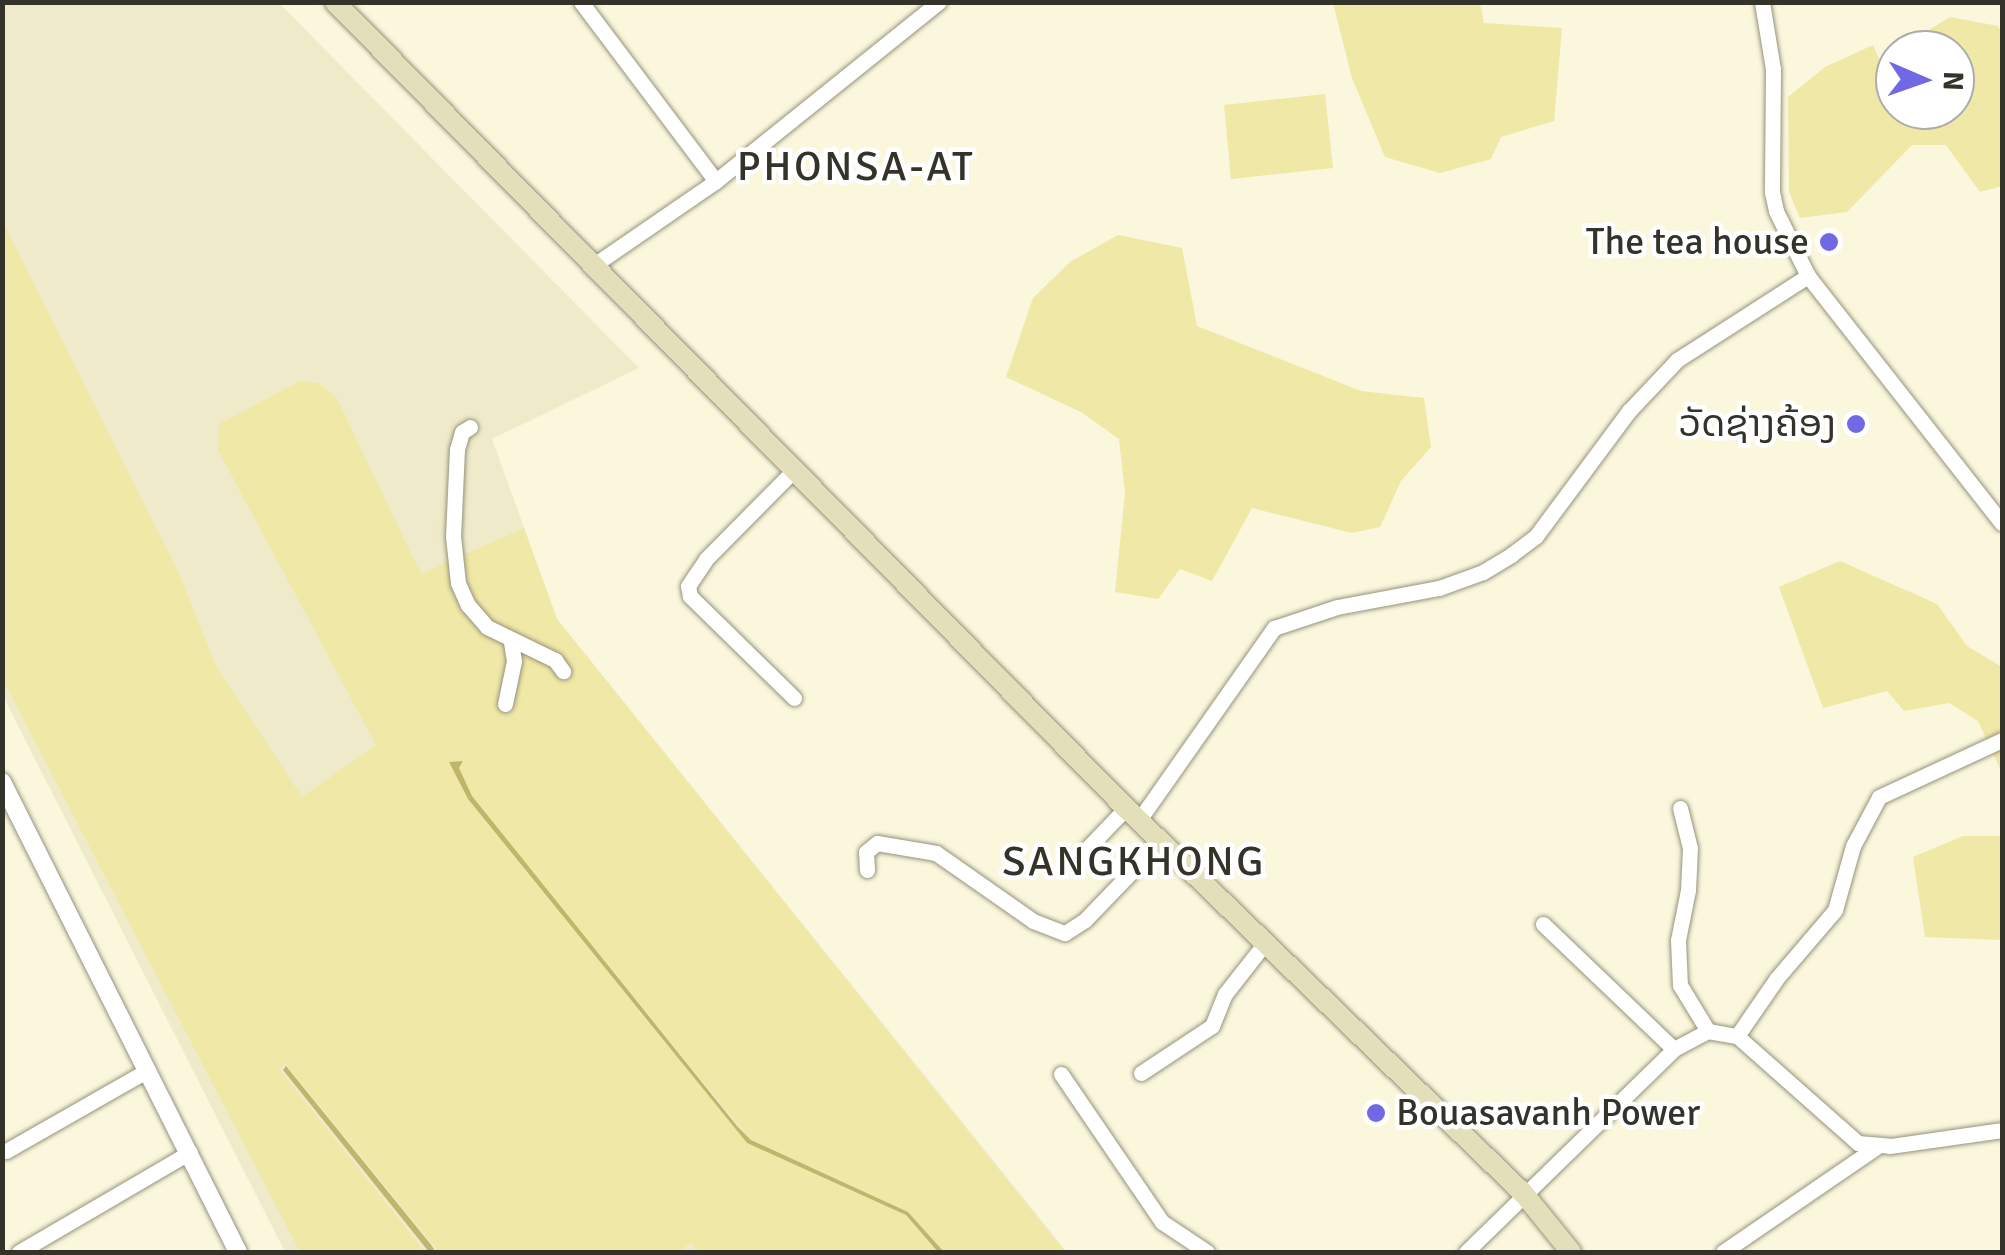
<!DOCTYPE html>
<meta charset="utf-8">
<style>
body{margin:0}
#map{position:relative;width:2005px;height:1255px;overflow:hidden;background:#faf7dd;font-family:Signika,"Noto Sans Lao",sans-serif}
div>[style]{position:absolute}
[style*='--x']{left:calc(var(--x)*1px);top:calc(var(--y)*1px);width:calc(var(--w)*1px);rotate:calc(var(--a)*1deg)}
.built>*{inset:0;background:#efebca}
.green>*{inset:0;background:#f0e8a6}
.water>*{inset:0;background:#bfb66c}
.roads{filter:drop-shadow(0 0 2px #96937c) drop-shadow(0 0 2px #96937c)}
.minor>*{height:15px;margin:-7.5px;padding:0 7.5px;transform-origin:7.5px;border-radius:7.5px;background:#fff}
.tertiary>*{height:18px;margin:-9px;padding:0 9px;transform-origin:9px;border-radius:9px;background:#fff}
.secondary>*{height:20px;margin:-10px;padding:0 10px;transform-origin:10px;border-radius:10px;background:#e3dfbb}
.dots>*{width:28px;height:28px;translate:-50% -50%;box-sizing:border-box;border:5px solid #fff;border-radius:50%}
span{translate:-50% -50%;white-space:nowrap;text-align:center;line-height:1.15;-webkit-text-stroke:9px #fff;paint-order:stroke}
.poi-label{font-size:38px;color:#34332a}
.right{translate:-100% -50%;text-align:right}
.left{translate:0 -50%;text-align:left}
.quarter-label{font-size:42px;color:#34332a;letter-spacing:2.5px}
.frame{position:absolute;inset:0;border:5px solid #34332a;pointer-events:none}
.north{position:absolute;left:1875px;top:30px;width:100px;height:100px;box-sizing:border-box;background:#fff;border:2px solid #aeadaa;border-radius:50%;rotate:92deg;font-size:28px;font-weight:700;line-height:40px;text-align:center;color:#34332a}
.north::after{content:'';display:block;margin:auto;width:35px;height:45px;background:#7169e4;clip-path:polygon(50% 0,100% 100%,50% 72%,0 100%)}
</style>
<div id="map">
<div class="built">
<div style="clip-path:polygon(3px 3px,279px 3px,639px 368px,492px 439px,557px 619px,1067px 1252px,285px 1252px,3px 696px)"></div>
</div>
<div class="green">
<div style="clip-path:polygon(1333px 3px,1480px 3px,1484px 23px,1562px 28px,1554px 121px,1501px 137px,1491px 159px,1440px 173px,1385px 157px,1352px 78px)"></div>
<div style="clip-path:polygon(1950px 17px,1998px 26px,2002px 33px,2002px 186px,1980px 192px,1946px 145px,1912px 145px,1847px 212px,1800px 218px,1789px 192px,1788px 97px,1825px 67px,1873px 45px,1895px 94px,1895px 110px,1955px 110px,1955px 50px,1923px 50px,1919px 36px)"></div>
<div style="clip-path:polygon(1325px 94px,1333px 168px,1231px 179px,1224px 105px)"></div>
<div style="clip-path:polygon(2px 220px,177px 569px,216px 666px,302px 797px,376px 745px,218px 450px,219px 424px,300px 381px,319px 383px,337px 399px,421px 574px,524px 528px,557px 619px,1065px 1252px,944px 1252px,908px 1212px,751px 1140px,535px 878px,472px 796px,458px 768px,462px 762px,450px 762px,468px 799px,747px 1143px,906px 1215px,938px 1252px,699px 1252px,691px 1243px,678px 1252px,439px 1252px,285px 1063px,279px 1069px,425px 1252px,300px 1252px,3px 680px)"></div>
<div style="clip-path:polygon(1118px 235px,1182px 248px,1197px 326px,1361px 391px,1424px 398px,1431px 447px,1401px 481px,1380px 527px,1352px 533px,1252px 508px,1212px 581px,1180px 569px,1158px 599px,1115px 592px,1125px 493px,1119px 439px,1081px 412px,1006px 377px,1033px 298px,1070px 262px)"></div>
<div style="clip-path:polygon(1840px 561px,1937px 604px,1967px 646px,2002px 667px,2002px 773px,1978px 721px,1949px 703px,1904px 711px,1887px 691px,1823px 708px,1779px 587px)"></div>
<div style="clip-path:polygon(1963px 836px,2002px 836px,2002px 940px,1925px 937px,1913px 857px)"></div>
</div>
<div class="water">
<div style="clip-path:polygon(463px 761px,459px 768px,472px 796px,737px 1126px,751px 1140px,908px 1212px,944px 1252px,938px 1252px,906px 1215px,747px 1143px,468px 799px,449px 762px)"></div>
<div style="clip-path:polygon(286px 1066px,432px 1246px,435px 1252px,429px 1252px,283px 1070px)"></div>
</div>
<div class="roads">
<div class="minor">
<div style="--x:581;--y:2;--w:224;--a:53"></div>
<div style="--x:1762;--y:2;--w:68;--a:80.7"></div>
<div style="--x:1773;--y:69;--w:123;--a:90.5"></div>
<div style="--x:1772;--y:192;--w:19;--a:78"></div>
<div style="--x:1776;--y:211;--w:72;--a:63.8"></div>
<div style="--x:1808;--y:276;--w:314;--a:51.9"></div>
<div style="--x:594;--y:265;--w:148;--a:-34.5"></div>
<div style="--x:716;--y:181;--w:286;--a:-38.8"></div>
<div style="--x:470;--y:427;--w:9;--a:148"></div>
<div style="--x:462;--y:432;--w:18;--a:106"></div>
<div style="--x:457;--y:449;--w:87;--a:92.6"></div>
<div style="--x:453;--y:536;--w:47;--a:83.9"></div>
<div style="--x:458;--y:583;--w:24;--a:66"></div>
<div style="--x:468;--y:605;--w:29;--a:49"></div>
<div style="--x:487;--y:627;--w:76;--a:25.9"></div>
<div style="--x:555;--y:660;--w:14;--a:54"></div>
<div style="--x:794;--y:698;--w:146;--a:-135.6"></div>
<div style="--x:690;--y:596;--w:10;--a:-101"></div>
<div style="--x:688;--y:586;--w:32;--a:-56"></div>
<div style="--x:706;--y:559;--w:127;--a:-45.3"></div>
<div style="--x:505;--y:704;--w:44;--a:-78.2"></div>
<div style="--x:514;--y:661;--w:20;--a:-99"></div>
<div style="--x:1680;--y:808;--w:41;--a:76"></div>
<div style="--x:1690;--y:848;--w:42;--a:92.7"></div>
<div style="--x:1688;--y:890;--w:51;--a:101.3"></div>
<div style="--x:1678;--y:940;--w:45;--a:87.5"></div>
<div style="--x:1680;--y:985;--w:54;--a:58.7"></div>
<div style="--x:1139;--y:820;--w:235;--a:-54.9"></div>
<div style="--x:1274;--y:628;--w:66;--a:-18.4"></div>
<div style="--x:1337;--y:607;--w:104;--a:-10.6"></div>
<div style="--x:1439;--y:588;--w:47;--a:-20"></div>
<div style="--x:1483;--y:572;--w:33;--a:-31"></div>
<div style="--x:1511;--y:555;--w:31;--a:-37"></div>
<div style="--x:1536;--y:536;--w:156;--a:-53.4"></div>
<div style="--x:1629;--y:411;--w:70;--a:-46.7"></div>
<div style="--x:1677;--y:360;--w:156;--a:-32.7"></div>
<div style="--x:1079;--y:857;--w:68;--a:-46.2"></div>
<div style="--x:867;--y:870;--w:18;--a:-93"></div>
<div style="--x:866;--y:852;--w:14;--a:-39"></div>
<div style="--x:877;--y:843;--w:60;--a:9.6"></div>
<div style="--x:936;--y:853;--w:118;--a:35"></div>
<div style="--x:1033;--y:921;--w:34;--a:21"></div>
<div style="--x:1065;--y:933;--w:24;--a:-33"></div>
<div style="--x:1085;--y:920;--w:110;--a:-46.1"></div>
<div style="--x:1543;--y:924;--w:181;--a:43.7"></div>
<div style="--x:1737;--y:1036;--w:70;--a:-55.4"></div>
<div style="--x:1777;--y:978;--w:89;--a:-49.5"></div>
<div style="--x:1835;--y:910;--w:66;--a:-74.3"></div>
<div style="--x:1853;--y:846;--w:55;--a:-62"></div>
<div style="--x:1879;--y:797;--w:136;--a:-24.9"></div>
<div style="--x:1141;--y:1073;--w:85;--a:-33.5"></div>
<div style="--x:1212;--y:1026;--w:35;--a:-68"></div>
<div style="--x:1225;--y:994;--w:65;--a:-51.9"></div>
<div style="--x:1061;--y:1074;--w:179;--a:55.7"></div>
<div style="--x:1162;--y:1222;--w:54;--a:33.7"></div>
<div style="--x:6;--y:1151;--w:163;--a:-29.7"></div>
<div style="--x:19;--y:1252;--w:198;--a:-30.3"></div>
<div style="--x:1466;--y:1252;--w:291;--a:-44.3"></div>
<div style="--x:1674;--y:1049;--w:38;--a:-28"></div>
<div style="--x:1708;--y:1031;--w:29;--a:10"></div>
<div style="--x:1737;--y:1036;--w:162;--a:41.5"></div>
<div style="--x:1858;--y:1143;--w:32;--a:5"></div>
<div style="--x:1890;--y:1146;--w:113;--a:-8.1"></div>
<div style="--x:1723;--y:1252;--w:189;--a:-34.4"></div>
</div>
<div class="tertiary">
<div style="--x:2;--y:782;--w:526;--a:63.34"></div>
</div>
<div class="secondary">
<div style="--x:335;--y:2;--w:1129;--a:45.54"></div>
<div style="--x:1126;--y:808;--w:554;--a:44.12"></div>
<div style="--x:1524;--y:1194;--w:75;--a:51"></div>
</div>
</div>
<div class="dots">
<div style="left:1829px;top:242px;background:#7169e4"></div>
<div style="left:1856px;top:424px;background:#7169e4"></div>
<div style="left:1376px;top:1113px;background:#7169e4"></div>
</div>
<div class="poi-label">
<span class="right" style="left:1809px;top:242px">The tea house</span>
<span class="right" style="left:1836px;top:424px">ວັດຊ່າງຄ້ອງ</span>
<span class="left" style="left:1396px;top:1113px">Bouasavanh Power</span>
</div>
<div class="quarter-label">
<span style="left:856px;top:167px">PHONSA-AT</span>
<span style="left:1134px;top:862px">SANGKHONG</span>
</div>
<div class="frame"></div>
<div class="north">N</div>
</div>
